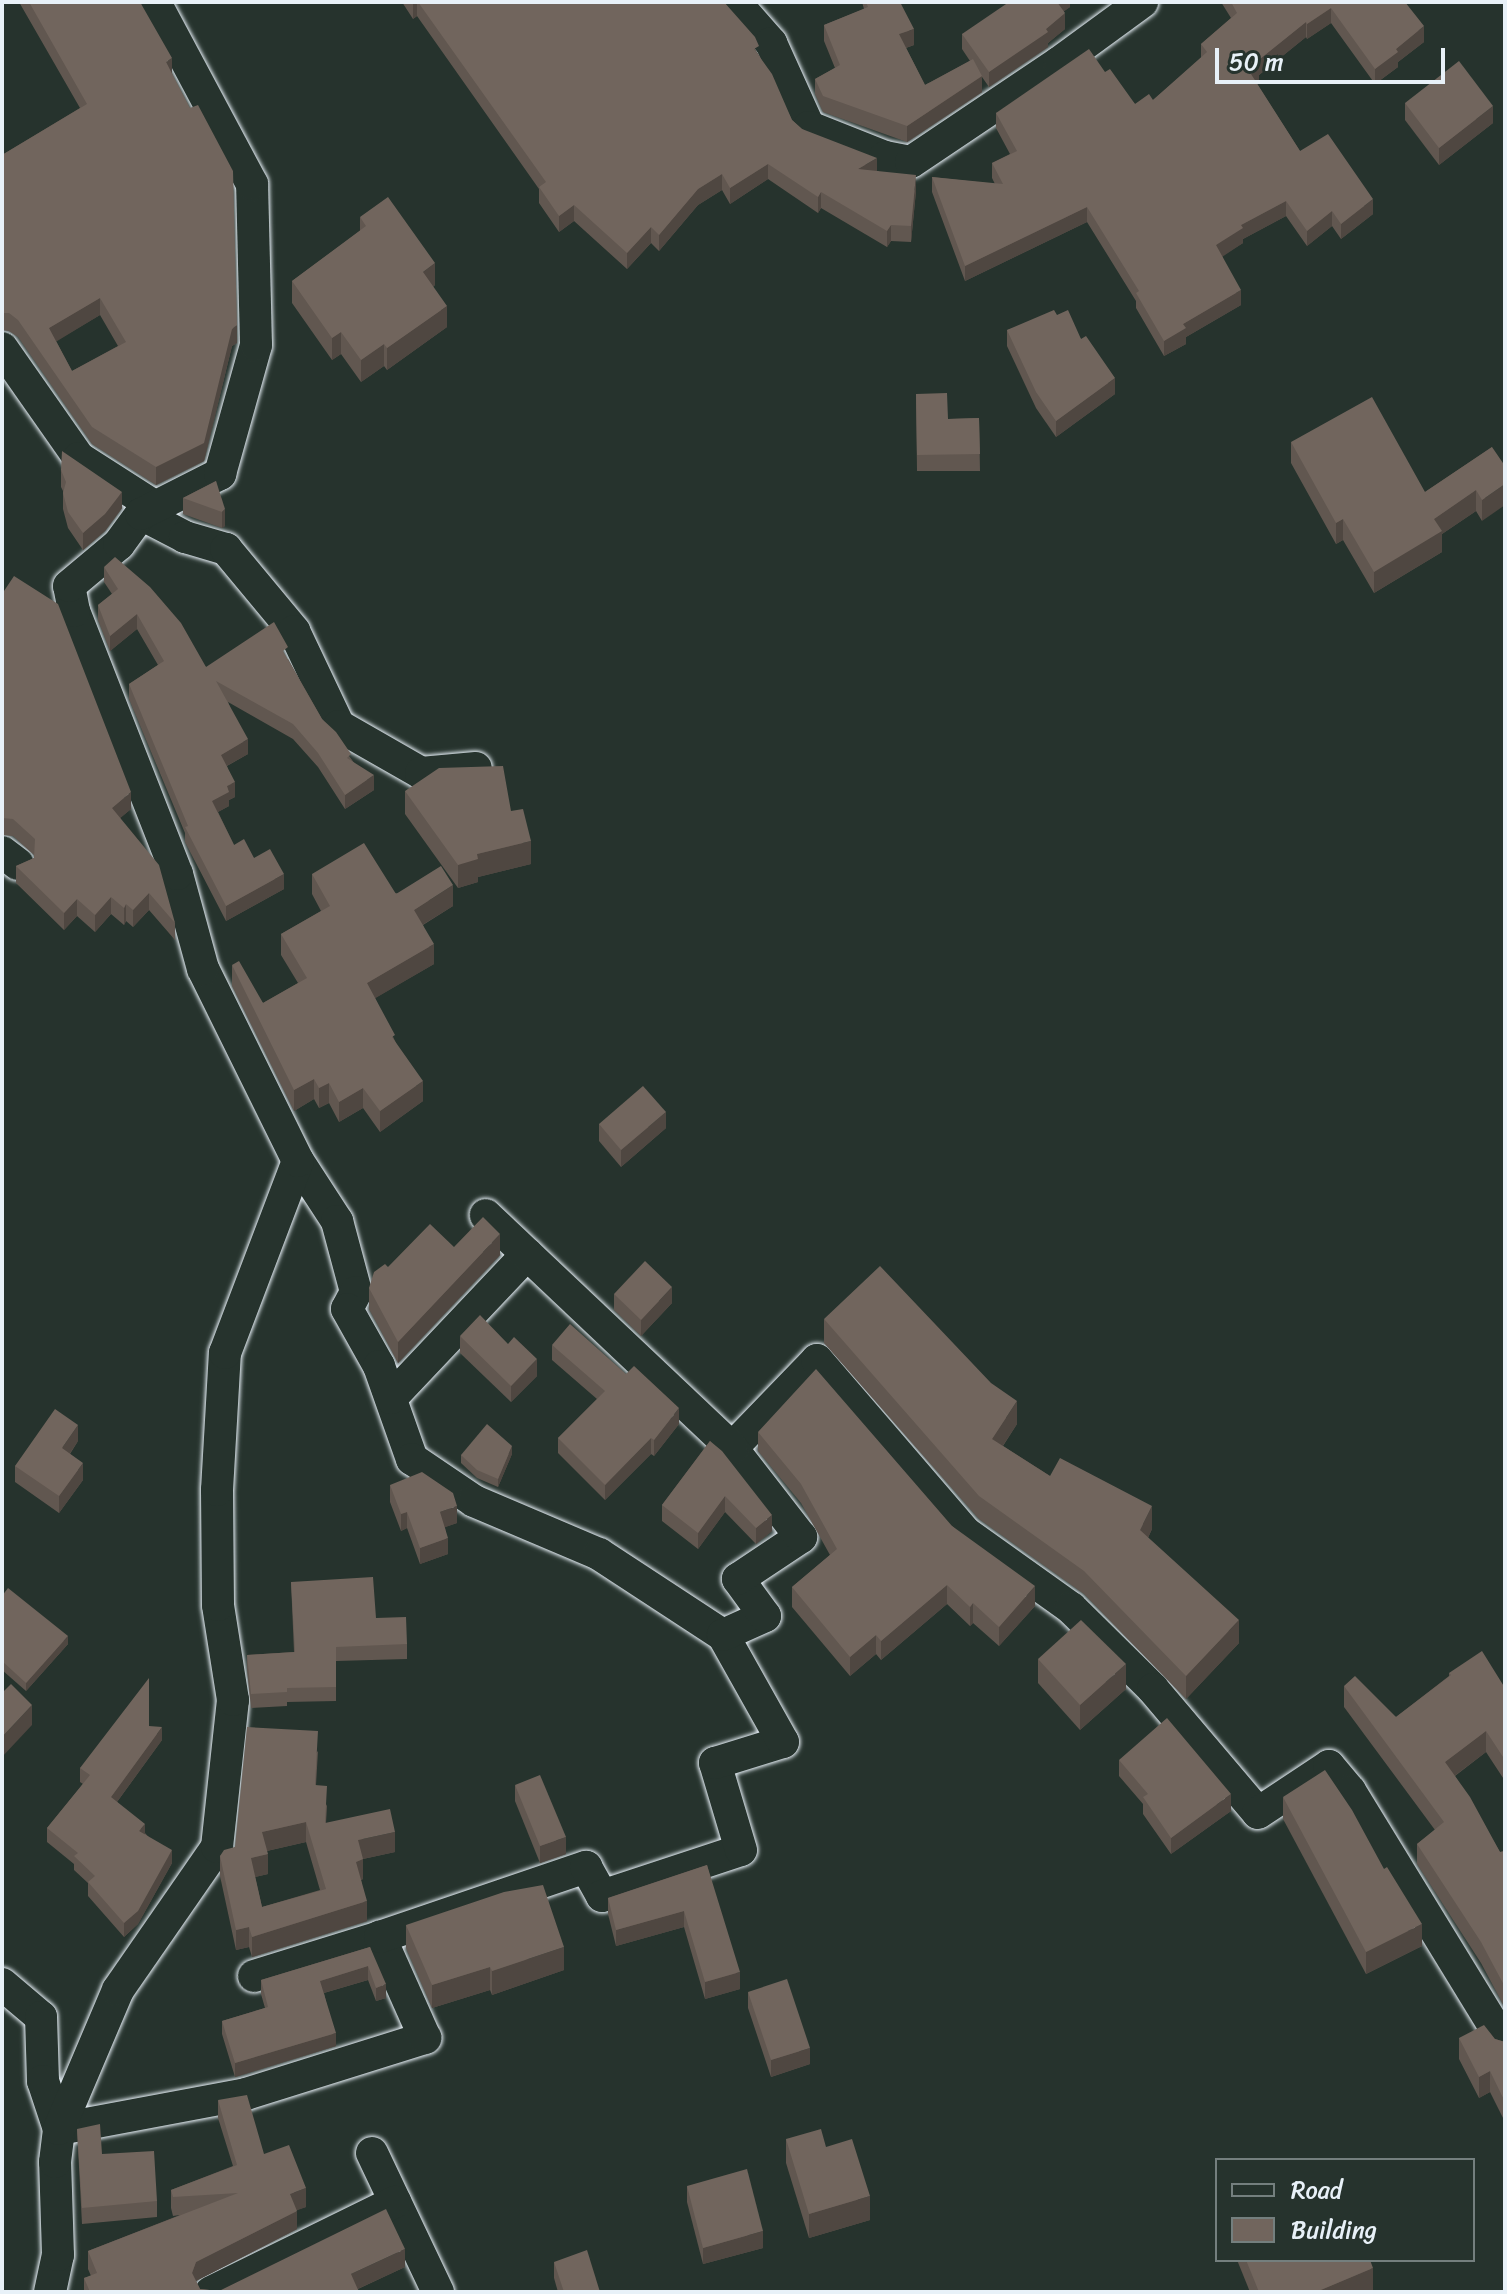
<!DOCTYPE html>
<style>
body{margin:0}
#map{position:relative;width:1507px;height:2294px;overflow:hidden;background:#26332d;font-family:Sriracha,sans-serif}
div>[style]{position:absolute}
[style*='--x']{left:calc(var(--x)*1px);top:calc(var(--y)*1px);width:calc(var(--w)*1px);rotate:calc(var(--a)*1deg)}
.roads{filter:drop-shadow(0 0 2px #e8f1f8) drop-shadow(0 0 2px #e8f1f8)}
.minor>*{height:32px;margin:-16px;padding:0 16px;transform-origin:16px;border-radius:16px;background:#26332d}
.wall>*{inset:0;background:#615750}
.shaded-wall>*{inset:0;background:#4f4741}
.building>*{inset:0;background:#71655d}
span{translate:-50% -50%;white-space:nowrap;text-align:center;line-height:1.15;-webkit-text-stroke:8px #26332d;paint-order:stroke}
.frame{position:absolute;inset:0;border:4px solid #e8f1f8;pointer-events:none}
.legend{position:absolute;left:1215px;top:2158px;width:260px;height:104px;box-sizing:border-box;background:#26332d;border:2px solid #747f7e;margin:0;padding:10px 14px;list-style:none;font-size:24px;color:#e8f1f8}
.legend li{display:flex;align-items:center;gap:16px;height:40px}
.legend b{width:40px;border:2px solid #747f7e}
.scale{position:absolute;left:1215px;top:48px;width:230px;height:36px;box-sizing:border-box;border:4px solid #e8f1f8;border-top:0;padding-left:10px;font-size:24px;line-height:28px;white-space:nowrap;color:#e8f1f8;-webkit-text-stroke:6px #26332d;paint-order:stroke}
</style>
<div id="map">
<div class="roads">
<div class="minor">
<div style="--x:735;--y:2;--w:55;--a:48.7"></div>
<div style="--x:771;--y:43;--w:92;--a:65.7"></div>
<div style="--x:809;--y:127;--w:82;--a:21.5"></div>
<div style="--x:885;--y:157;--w:26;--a:11"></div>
<div style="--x:911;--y:162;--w:179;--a:-33.9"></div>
<div style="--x:1060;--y:62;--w:102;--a:-36.2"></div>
<div style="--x:2;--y:348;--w:134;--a:55"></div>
<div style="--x:79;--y:458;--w:89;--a:32.6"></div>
<div style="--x:141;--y:514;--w:50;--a:27.6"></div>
<div style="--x:185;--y:537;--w:43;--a:16.3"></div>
<div style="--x:226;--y:549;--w:107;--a:50.3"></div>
<div style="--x:294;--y:631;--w:105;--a:64.7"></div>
<div style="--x:339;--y:726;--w:95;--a:29.8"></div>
<div style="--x:421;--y:773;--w:55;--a:-5.2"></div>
<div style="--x:2;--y:852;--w:20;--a:37"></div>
<div style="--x:298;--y:1161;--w:72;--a:57"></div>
<div style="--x:337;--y:1221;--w:73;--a:75"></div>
<div style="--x:356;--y:1292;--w:19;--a:118"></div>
<div style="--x:347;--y:1309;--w:65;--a:60.7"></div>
<div style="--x:379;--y:1366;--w:99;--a:70.5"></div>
<div style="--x:412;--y:1459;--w:75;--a:34.1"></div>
<div style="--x:474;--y:1501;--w:136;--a:23"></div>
<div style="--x:599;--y:1554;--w:148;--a:33.2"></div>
<div style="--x:391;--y:1398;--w:198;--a:-46.6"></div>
<div style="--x:732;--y:1448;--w:122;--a:-46"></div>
<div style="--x:817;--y:1360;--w:228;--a:49.3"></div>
<div style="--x:966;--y:1533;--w:129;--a:35.5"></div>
<div style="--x:1071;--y:1608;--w:115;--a:44.6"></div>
<div style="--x:1153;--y:1689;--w:162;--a:49.7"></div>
<div style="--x:1258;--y:1813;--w:85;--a:-33.5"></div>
<div style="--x:1329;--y:1766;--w:33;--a:50"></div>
<div style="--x:1350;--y:1791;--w:297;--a:58.5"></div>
<div style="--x:254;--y:1976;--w:132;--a:-17.2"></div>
<div style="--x:2;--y:1984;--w:51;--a:40.2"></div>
<div style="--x:41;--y:2017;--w:64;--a:88.2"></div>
<div style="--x:43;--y:2081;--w:51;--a:71.6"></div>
<div style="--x:59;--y:2129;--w:190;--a:-10.6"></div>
<div style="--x:246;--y:2094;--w:188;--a:-17.4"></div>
<div style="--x:425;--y:2038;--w:111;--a:-114"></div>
<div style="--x:380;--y:1937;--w:218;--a:-18.8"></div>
<div style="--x:586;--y:1867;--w:33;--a:61"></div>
<div style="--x:602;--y:1896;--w:146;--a:-18.3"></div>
<div style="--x:741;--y:1850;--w:91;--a:-106.6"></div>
<div style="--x:715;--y:1763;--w:71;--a:-17.2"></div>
<div style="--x:783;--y:1742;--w:123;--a:-119.3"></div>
<div style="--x:723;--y:1635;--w:46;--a:-24.3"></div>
<div style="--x:765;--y:1616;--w:46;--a:-126.1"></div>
<div style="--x:738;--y:1579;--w:76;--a:-33.7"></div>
<div style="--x:801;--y:1537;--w:113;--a:-127.8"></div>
<div style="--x:732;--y:1448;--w:339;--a:-136.6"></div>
<div style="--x:372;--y:2153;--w:154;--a:64.6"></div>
<div style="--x:50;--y:2292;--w:38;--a:-78"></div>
<div style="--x:58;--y:2255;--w:93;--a:-91.8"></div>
<div style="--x:55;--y:2162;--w:33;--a:-83"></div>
<div style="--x:59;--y:2129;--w:151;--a:-67"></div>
<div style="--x:118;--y:1990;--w:174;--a:-55.3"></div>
<div style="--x:217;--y:1847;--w:148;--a:-83.8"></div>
<div style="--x:233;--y:1700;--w:96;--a:-99"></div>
<div style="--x:218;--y:1605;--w:115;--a:-90.5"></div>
<div style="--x:217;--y:1490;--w:137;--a:-86.7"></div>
<div style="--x:225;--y:1353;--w:205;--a:-69.2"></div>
<div style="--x:298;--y:1161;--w:214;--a:-116.3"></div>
<div style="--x:203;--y:969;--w:98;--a:-105.3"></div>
<div style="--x:177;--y:874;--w:282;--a:-111.4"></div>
<div style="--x:74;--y:611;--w:25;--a:-101"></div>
<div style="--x:69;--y:586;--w:65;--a:-40"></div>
<div style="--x:119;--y:544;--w:37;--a:-54"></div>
<div style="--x:141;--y:514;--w:89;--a:-26.9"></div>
<div style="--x:220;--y:474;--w:134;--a:-74.4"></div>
<div style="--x:256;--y:345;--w:161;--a:-91.4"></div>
<div style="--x:252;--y:184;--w:206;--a:-118.1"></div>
<div style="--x:211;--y:2292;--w:205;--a:-26.1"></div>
</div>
</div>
<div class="wall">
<div style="clip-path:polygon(evenodd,19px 2px,140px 2px,172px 73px,237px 343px,232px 346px,204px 461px,156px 485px,92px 444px,18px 337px,9px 331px,2px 330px,2px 155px,80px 108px,19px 2px,100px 315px,118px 346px,72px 371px,56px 341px,100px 315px)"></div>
<div style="clip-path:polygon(402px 2px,724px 2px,759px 55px,792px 120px,802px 129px,877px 171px,916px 191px,911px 242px,891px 241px,887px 247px,821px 208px,818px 213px,768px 179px,730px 204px,722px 190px,698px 205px,659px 251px,651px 243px,627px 269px,574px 221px,559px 232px,539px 203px,539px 189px,417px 16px,413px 19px)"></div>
<div style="clip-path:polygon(862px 2px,900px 2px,914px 45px,906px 48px,925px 85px,970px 61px,962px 49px,962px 34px,1070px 2px,1070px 7px,1064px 11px,1065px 29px,1048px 43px,1048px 47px,989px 87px,982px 77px,982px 92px,907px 142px,823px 112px,815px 94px,815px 79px,835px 68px,824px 41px,824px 25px,864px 9px)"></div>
<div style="clip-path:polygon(1221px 2px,1405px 2px,1424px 42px,1398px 62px,1398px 67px,1375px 84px,1331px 23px,1307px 39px,1306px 37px,1259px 75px,1259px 82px,1257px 84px,1300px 151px,1373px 214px,1341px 239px,1332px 226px,1307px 246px,1286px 216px,1243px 239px,1243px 243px,1222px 256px,1241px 305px,1186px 337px,1186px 344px,1164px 356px,1136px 308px,1136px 301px,1087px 222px,965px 281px,932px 192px,932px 177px,995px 184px,992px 178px,992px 163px,1010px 154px,996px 128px,996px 113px,1105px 72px,1135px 104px,1153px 100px,1201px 58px,1201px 44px,1231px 18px)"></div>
<div style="clip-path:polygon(1405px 103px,1493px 123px,1439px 165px,1405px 120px)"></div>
<div style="clip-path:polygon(360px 217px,435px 285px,433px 287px,447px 327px,387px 370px,384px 366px,361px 382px,341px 354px,332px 360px,292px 303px,292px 281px,360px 231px)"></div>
<div style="clip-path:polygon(1057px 315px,1081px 339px,1115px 394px,1056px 437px,1036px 408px,1007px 346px,1007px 330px)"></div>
<div style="clip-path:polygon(916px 394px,948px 419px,979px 418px,980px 471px,917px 471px)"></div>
<div style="clip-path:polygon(1291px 442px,1425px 492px,1492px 447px,1482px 521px,1476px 511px,1442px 534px,1442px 552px,1374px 593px,1343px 540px,1336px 544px,1291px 463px)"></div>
<div style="clip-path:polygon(61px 470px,122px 508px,105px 531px,83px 550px,68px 528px,63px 509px,63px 491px,61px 487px)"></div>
<div style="clip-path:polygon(216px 481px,225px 526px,222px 528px,183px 514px,183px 498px)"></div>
<div style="clip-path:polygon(104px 567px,206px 667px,288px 659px,322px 719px,374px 790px,345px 809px,318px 767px,293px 739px,228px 702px,248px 754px,227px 766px,235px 797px,229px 800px,229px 806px,218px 812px,234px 845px,254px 858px,284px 889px,226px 921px,185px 842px,185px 833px,129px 699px,129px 684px,158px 665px,137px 629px,110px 651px,98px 620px,98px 605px,112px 594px,104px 582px)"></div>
<div style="clip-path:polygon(2px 594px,131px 809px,120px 818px,175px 923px,175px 940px,149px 910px,133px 927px,126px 921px,124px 925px,111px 914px,95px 932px,77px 916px,64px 930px,16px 883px,16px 866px,34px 858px,34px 855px,13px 836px,2px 835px)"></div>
<div style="clip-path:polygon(405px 791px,511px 811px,531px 864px,478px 877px,478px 882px,458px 888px,405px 814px)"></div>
<div style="clip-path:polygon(312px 874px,453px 906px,423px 925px,434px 964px,375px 998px,423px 1101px,380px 1132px,363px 1108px,339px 1122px,329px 1103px,319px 1108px,314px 1099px,294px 1111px,232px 986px,232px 965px,263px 1003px,298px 983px,281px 955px,281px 934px,321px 911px,312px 894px)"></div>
<div style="clip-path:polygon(599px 1124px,666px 1128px,621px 1167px,599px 1141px)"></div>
<div style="clip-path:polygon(454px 1247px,500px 1255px,398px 1363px,369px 1309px,369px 1288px,388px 1267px)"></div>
<div style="clip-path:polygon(614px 1294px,672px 1303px,641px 1336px,614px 1310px)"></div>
<div style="clip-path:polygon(824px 1319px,1017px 1424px,1003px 1446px,1050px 1476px,1152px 1529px,1148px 1538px,1239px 1643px,1186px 1699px,1084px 1594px,979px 1519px,824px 1343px)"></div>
<div style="clip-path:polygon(460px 1336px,537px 1376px,511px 1402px,460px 1353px)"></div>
<div style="clip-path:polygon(552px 1345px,679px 1424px,654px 1456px,651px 1454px,605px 1500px,558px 1453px,558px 1438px,597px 1399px,552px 1360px)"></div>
<div style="clip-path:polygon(758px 1432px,952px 1526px,1035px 1606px,999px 1646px,973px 1623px,970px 1626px,947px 1604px,881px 1660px,876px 1654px,850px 1676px,792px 1607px,792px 1587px,830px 1555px,801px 1503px,758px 1451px)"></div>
<div style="clip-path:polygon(78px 1441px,70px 1454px,83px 1480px,59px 1513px,15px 1482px,15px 1466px)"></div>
<div style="clip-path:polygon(710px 1441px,772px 1531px,756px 1544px,725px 1512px,698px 1549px,662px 1521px,662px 1505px)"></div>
<div style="clip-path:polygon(512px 1454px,498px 1487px,477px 1478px,461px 1463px,461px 1455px)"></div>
<div style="clip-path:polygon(390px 1485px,457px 1523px,445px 1527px,448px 1554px,420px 1564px,407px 1528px,401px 1531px,390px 1502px)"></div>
<div style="clip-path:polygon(291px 1582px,376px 1618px,407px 1644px,407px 1659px,336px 1661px,336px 1701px,287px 1702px,287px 1706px,251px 1708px,247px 1670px,247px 1655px,294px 1652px)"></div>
<div style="clip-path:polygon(2px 1596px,68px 1644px,26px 1691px,2px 1670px)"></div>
<div style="clip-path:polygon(1038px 1659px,1126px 1689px,1080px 1730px,1038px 1683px)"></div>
<div style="clip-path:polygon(1449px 1673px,1505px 1688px,1505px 1781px,1486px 1752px,1455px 1776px,1500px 1852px,1505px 1851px,1505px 2008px,1481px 1963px,1417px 1864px,1417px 1844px,1435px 1830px,1344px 1707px,1344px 1686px,1396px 1717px,1449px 1676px)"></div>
<div style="clip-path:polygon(149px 1726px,162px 1740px,117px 1802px,172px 1863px,138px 1924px,124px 1937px,88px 1896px,88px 1883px,74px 1870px,74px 1864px,47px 1842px,47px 1828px,83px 1784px,80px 1782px,80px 1768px)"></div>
<div style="clip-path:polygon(evenodd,318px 1751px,316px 1785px,327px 1806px,326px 1823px,395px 1852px,363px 1859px,363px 1879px,361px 1880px,367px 1921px,252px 1957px,249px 1947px,236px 1950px,220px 1876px,220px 1856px,235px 1847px,318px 1751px,306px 1842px,320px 1890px,262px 1907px,255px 1877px,268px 1874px,267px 1851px,306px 1842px)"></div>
<div style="clip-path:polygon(1119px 1760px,1231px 1811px,1171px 1854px,1143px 1814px,1143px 1804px,1119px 1776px)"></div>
<div style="clip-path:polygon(515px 1785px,566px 1854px,540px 1863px,515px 1801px)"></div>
<div style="clip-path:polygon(1283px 1797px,1422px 1946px,1366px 1974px,1283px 1819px)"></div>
<div style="clip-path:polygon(707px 1865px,740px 1989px,705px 1999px,684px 1927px,616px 1946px,608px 1914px,608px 1898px)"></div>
<div style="clip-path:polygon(406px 1925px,564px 1970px,492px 1995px,490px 1990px,432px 2008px,406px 1948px)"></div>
<div style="clip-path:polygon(370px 1947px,386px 1998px,376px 2001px,368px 1980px,324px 1993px,336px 2046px,235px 2077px,222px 2034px,222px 2021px,265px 2008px,261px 1994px,261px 1980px)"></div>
<div style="clip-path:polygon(748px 1992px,810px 2064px,771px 2077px,748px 2008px)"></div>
<div style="clip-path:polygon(1459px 2038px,1495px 2039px,1505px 2042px,1505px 2122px,1490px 2092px,1479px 2098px,1459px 2059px)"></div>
<div style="clip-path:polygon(218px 2100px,306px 2207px,296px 2210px,297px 2229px,196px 2281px,200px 2289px,219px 2291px,405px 2267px,358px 2289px,359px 2292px,84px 2292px,84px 2278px,91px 2276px,88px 2269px,88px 2251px,180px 2215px,173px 2216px,171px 2208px,171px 2190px,233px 2166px,218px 2118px)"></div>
<div style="clip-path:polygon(77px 2129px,102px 2154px,157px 2201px,157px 2217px,82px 2224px)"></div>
<div style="clip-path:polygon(786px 2139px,826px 2147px,870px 2220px,809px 2238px,786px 2163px)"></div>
<div style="clip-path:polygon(687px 2186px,763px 2248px,703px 2264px,687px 2202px)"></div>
<div style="clip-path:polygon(1237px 2260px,1370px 2260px,1373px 2290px,1369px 2292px,1250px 2292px)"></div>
<div style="clip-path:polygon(554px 2262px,600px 2292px,558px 2292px,554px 2278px)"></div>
</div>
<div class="shaded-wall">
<div style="clip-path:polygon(414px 2px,417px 2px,417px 16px,413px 19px,413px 3px)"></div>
<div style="clip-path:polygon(1056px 2px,1070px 2px,1070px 7px,1056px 17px)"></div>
<div style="clip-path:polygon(1331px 8px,1331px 23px,1307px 39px,1307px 24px)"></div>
<div style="clip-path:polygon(1065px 13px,1065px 29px,1048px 43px,1048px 47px,989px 87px,989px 72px,1046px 29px)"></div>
<div style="clip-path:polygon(1306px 22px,1306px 37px,1259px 75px,1259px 82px,1251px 89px,1251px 74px,1255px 63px)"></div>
<div style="clip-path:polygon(1424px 26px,1424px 42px,1398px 62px,1398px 67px,1375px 84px,1375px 69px,1396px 49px)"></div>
<div style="clip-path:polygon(914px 29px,914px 45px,899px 50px,899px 34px)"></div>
<div style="clip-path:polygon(172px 58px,172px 75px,166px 62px)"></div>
<div style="clip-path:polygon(982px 76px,982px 92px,907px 142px,907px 126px)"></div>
<div style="clip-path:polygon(1493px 106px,1493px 123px,1439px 165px,1439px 148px)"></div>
<div style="clip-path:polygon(877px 158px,877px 174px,858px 169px)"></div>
<div style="clip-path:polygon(768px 164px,768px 179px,730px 204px,730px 188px)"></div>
<div style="clip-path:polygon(722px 174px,722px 190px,698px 205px,659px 251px,659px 235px,698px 189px)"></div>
<div style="clip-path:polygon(916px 175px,916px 191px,911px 242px,911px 226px)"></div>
<div style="clip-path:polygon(821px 192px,821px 208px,818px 213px,818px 197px)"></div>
<div style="clip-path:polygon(1373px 199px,1373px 214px,1341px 239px,1341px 224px)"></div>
<div style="clip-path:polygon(1286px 201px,1286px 216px,1243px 239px,1243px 243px,1216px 261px,1216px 245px,1241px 225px)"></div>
<div style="clip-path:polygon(574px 205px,574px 221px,559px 232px,559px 216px)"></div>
<div style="clip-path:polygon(1087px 207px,1087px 222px,965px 281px,965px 266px)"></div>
<div style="clip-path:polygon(1332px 211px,1332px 226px,1307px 246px,1307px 231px)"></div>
<div style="clip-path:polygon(891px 225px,891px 241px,887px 247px,887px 231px)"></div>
<div style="clip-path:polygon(651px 227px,651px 243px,627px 269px,627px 253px)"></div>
<div style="clip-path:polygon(435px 263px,435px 285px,423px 294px,423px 272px)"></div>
<div style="clip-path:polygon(1241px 290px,1241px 305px,1186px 337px,1186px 344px,1164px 356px,1164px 341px,1183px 324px)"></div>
<div style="clip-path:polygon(100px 298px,100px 315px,49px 346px,49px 328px)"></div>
<div style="clip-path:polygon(447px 306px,447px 327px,387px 370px,387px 348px)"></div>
<div style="clip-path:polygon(237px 325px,237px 343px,232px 346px,204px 461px,156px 485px,156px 467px,232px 329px)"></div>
<div style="clip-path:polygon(341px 332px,341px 354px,332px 360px,332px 338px)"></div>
<div style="clip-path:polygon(384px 344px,384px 366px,361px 382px,361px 360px)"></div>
<div style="clip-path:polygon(1115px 378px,1115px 394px,1056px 437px,1056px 421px)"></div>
<div style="clip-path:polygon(1505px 484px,1505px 505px,1482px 521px,1482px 500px)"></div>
<div style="clip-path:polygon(1476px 490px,1476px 511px,1442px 534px,1442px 552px,1374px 593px,1374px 572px,1434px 519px)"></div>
<div style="clip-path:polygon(122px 492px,122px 508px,105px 531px,83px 550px,83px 533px)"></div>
<div style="clip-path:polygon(225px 509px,225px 526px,222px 528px,222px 512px)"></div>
<div style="clip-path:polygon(1343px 519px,1343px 540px,1336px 544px,1336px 523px)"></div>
<div style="clip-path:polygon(137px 614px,137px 629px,110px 651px,110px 636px)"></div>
<div style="clip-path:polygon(248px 739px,248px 754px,221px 769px,221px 755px)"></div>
<div style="clip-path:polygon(374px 775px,374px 790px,345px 809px,345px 795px)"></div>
<div style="clip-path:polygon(235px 782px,235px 797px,229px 800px,229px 806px,212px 815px,212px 801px,227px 786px)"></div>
<div style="clip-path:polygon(131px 792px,131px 809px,112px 825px,112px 808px)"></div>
<div style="clip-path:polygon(531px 841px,531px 864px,478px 877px,478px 882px,458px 888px,458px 865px,477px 854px)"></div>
<div style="clip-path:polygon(4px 860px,4px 877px,2px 879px,2px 862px)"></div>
<div style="clip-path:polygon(284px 874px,284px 889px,226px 921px,226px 906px)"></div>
<div style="clip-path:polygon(453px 885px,453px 906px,414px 930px,414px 910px)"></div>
<div style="clip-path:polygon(149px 893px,149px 910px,133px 927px,133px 910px)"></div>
<div style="clip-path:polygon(111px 897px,111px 914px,95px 932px,95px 915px)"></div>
<div style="clip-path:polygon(77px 899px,77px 916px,64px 930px,64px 913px)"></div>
<div style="clip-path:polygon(126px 904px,126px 921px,124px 925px,124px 908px)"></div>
<div style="clip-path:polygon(434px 944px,434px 964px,367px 1003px,367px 983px)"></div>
<div style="clip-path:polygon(314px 1079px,314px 1099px,294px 1111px,294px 1090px)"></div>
<div style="clip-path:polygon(423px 1081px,423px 1101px,380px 1132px,380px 1111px)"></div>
<div style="clip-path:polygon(329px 1083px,329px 1103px,319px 1108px,319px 1088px)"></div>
<div style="clip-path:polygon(363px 1088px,363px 1108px,339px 1122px,339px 1102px)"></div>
<div style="clip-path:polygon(666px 1112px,666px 1128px,621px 1167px,621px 1150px)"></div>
<div style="clip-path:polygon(500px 1234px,500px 1255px,398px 1363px,398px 1342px)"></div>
<div style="clip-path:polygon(672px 1287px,672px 1303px,641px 1336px,641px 1320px)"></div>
<div style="clip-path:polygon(537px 1359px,537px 1376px,511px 1402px,511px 1386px)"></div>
<div style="clip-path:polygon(1017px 1401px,1017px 1424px,992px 1462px,992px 1439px)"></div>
<div style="clip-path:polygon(679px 1408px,679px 1424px,654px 1456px,654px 1440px)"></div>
<div style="clip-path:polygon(78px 1425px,78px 1441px,62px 1465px,62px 1448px)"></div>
<div style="clip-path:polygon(651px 1438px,651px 1454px,605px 1500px,605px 1485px)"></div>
<div style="clip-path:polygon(512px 1446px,512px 1454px,498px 1487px,498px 1479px)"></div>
<div style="clip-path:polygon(83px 1463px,83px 1480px,59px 1513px,59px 1496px)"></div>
<div style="clip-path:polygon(725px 1496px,725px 1512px,698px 1549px,698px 1533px)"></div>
<div style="clip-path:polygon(457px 1506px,457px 1523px,440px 1529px,440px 1512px)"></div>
<div style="clip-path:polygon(1152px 1506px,1152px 1529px,1140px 1554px,1140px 1530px)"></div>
<div style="clip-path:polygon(407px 1512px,407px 1528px,401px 1531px,401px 1514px)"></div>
<div style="clip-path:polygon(772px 1515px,772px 1531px,756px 1544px,756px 1528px)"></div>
<div style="clip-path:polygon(448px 1538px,448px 1554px,420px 1564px,420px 1548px)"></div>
<div style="clip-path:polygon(947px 1585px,947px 1604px,881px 1660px,881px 1641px)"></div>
<div style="clip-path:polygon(1035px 1586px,1035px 1606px,999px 1646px,999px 1627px)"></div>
<div style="clip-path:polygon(973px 1603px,973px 1623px,970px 1626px,970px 1607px)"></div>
<div style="clip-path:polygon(1239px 1620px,1239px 1643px,1186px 1699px,1186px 1676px)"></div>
<div style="clip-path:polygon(876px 1635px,876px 1654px,850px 1676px,850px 1657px)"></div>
<div style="clip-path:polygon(68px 1636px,68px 1644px,26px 1691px,26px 1683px)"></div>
<div style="clip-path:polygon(1126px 1664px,1126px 1689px,1080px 1730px,1080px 1705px)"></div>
<div style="clip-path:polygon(32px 1705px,32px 1725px,2px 1757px,2px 1737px)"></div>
<div style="clip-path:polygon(162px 1727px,162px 1740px,111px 1810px,111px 1797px)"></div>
<div style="clip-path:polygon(1486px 1731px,1486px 1752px,1445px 1783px,1445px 1762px)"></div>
<div style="clip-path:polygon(1231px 1794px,1231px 1811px,1171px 1854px,1171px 1838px)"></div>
<div style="clip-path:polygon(306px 1822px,306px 1842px,262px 1852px,262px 1832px)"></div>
<div style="clip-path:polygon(145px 1824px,145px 1837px,139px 1831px)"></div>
<div style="clip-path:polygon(395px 1832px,395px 1852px,358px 1860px,358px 1840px)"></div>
<div style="clip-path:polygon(566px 1837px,566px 1854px,540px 1863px,540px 1846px)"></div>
<div style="clip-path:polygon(172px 1850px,172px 1863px,138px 1924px,124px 1937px,124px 1923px)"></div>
<div style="clip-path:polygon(268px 1854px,268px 1874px,251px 1878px,251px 1858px)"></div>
<div style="clip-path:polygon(363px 1859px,363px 1879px,356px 1882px,356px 1862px)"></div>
<div style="clip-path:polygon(367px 1901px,367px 1921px,252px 1957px,252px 1937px)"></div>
<div style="clip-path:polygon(684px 1911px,684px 1927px,616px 1946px,616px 1930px)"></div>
<div style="clip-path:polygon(1422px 1924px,1422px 1946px,1366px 1974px,1366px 1952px)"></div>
<div style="clip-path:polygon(249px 1927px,249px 1947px,236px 1950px,236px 1930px)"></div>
<div style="clip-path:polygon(564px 1947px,564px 1970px,492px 1995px,492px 1971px)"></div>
<div style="clip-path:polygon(368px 1966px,368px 1980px,320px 1994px,320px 1981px)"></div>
<div style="clip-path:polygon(490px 1967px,490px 1990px,432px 2008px,432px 1985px)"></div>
<div style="clip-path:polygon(740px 1972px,740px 1989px,705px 1999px,705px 1982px)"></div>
<div style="clip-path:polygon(386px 1984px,386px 1998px,376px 2001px,376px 1988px)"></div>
<div style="clip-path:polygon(336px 2033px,336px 2046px,235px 2077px,235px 2063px)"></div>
<div style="clip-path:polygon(810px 2048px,810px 2064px,771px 2077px,771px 2060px)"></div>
<div style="clip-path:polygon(1490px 2071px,1490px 2092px,1479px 2098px,1479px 2077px)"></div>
<div style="clip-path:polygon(306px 2188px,306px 2207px,290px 2213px,290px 2194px)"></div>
<div style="clip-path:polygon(870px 2196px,870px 2220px,809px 2238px,809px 2214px)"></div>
<div style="clip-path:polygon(297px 2211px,297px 2229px,196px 2281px,192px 2273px,196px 2262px)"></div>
<div style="clip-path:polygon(763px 2231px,763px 2248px,703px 2264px,703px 2248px)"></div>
<div style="clip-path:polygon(405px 2249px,405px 2267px,351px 2292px,351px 2274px)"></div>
<div style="clip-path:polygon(1373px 2268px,1373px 2290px,1369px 2292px,1316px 2292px)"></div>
</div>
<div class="building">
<div style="clip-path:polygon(evenodd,29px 2px,140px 2px,172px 58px,166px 62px,190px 108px,198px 105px,233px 171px,237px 325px,232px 329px,204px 443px,156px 467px,92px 427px,18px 320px,9px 313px,2px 313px,2px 155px,87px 104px,29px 2px,100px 298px,126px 342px,72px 371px,49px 328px,100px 298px)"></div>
<div style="clip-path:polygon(418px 2px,724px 2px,755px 37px,759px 46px,754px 49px,772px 74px,792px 120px,802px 129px,877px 158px,858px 169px,916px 175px,911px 226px,891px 225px,887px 231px,821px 192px,818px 197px,768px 164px,730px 188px,722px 174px,698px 189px,659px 235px,651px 227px,627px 253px,574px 205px,559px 216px,539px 187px,546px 182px)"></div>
<div style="clip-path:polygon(866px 2px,900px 2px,914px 29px,899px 34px,925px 85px,973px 59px,982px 76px,907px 126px,823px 96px,815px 79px,840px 65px,824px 25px,868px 7px)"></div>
<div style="clip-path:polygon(1009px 2px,1057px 2px,1065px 13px,1046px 29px,1048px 32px,989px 72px,962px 34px)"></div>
<div style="clip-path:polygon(1231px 2px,1405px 2px,1424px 26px,1396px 49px,1398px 52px,1375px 69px,1331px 8px,1307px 24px,1306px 22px,1255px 63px,1259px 67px,1251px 74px,1300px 151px,1328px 134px,1373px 199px,1341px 224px,1332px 211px,1307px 231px,1286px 201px,1241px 225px,1243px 228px,1216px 245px,1241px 290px,1183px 324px,1186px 328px,1164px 341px,1136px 293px,1139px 291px,1087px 207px,965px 266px,932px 177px,1003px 184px,992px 163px,1017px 151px,996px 113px,1089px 49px,1105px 72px,1110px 69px,1135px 104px,1149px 94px,1153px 100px,1207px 52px,1201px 44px,1237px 13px)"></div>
<div style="clip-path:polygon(1459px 61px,1493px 106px,1439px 148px,1405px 103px)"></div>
<div style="clip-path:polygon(388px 197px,435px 263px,423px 272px,447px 306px,387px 348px,384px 344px,361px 360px,341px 332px,332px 338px,292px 281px,366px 226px,360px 217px)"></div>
<div style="clip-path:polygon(1054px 310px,1057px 315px,1068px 310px,1081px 339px,1086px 336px,1115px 378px,1056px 421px,1036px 392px,1007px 330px)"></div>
<div style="clip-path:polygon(947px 393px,948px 419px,979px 418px,980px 454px,917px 455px,916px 394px)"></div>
<div style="clip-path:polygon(1372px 397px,1425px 492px,1492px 447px,1505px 466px,1505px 484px,1482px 500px,1476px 490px,1434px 519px,1442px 531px,1374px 572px,1343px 519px,1336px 523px,1291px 442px)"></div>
<div style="clip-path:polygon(62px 451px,122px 492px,105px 514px,83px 533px,68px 512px,63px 493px,66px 482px,61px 470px)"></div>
<div style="clip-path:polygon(216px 481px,225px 509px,222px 512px,183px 498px)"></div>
<div style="clip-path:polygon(115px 557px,150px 587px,181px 623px,206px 667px,274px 622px,288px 647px,283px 651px,322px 719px,336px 732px,351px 754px,347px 758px,374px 775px,345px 795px,318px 753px,293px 724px,216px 681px,248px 739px,221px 755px,235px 782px,227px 786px,229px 792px,212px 801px,234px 845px,244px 839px,254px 858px,270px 849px,284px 874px,226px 906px,185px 827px,188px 826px,129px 684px,164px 661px,137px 614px,110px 636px,98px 605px,118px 589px,104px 567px)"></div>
<div style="clip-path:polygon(14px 576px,58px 604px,131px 792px,112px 808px,159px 865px,175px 923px,149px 893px,133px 910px,126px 904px,124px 908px,111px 897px,95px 915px,77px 899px,64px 913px,16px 866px,34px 858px,35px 839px,13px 819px,2px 818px,2px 594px)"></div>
<div style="clip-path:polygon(503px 766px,511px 811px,523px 809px,531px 841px,477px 854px,478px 859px,458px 865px,405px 791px,439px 768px)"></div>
<div style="clip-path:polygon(364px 843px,396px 894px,441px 866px,453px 885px,414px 910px,434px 944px,367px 983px,395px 1035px,392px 1037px,423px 1081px,380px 1111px,363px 1088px,339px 1102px,329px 1083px,319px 1088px,314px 1079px,294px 1090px,232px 965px,239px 961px,263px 1003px,307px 978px,281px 934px,330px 906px,312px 874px)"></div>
<div style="clip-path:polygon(643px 1086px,666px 1112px,621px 1150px,599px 1124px)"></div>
<div style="clip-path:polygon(483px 1217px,500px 1234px,398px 1342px,369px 1288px,374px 1272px,385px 1264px,388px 1267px,430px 1224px,454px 1247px)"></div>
<div style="clip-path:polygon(645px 1261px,672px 1287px,641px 1320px,614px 1294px)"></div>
<div style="clip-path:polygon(880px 1266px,991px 1383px,1017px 1401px,992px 1439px,1050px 1476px,1060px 1458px,1152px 1506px,1140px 1530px,1239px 1620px,1186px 1676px,1084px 1571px,979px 1496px,824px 1319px)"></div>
<div style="clip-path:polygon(480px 1315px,508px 1344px,514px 1337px,537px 1359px,511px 1386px,460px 1336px)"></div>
<div style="clip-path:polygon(570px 1324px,626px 1374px,634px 1366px,679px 1408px,654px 1440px,651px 1438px,605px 1485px,558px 1438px,605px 1391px,552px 1345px)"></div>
<div style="clip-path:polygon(816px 1369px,952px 1526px,1035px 1586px,999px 1627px,973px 1603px,970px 1607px,947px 1585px,881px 1641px,876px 1635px,850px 1657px,792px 1587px,837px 1549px,801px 1484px,758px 1432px)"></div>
<div style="clip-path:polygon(55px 1409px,78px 1425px,62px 1448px,83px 1463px,59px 1496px,15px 1466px)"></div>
<div style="clip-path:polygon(487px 1424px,512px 1446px,498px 1479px,477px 1470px,461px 1455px)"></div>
<div style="clip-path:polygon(710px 1441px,722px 1451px,772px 1515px,756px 1528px,725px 1496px,698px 1533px,662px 1505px)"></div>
<div style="clip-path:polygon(422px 1472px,453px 1493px,457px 1506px,440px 1512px,448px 1538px,420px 1548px,407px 1512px,401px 1514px,390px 1485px)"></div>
<div style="clip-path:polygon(373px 1577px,376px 1618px,406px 1617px,407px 1644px,336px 1647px,336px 1687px,287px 1688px,287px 1692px,251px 1694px,247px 1655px,295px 1652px,291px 1582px)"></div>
<div style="clip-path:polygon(8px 1588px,68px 1636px,26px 1683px,2px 1661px,2px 1596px)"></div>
<div style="clip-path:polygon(1081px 1620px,1126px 1664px,1080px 1705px,1038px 1659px)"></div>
<div style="clip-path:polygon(1482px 1651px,1505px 1688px,1505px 1760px,1486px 1731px,1445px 1762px,1470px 1797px,1500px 1852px,1505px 1851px,1505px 1987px,1481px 1942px,1417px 1844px,1444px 1822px,1344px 1686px,1355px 1676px,1396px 1717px,1451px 1675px,1449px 1673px)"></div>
<div style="clip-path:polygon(149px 1678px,149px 1726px,162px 1727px,111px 1797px,145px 1824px,139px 1831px,172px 1850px,138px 1911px,124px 1923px,88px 1882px,95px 1876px,74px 1856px,78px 1853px,47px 1828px,90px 1775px,80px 1768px)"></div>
<div style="clip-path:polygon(11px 1684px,32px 1705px,2px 1737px,2px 1693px)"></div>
<div style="clip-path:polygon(1167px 1718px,1231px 1794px,1171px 1838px,1143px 1797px,1148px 1794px,1119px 1760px)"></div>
<div style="clip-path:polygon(evenodd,247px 1727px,318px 1731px,315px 1785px,327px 1786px,325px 1823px,390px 1809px,395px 1832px,358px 1840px,363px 1859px,356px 1862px,367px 1901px,252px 1937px,249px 1927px,236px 1930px,220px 1856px,224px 1850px,235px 1847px,247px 1727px,306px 1822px,326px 1889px,262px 1907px,251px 1858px,268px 1854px,262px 1832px,306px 1822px)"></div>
<div style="clip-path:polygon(1325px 1770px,1352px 1810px,1384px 1869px,1387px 1867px,1422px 1924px,1366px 1952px,1283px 1797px)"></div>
<div style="clip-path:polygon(540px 1775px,566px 1837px,540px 1846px,515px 1785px)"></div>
<div style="clip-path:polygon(707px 1865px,740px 1972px,705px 1982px,684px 1911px,616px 1930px,608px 1898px)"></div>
<div style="clip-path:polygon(543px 1885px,564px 1947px,492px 1971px,490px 1967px,432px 1985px,406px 1925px,504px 1892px)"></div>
<div style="clip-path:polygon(370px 1947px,386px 1984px,376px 1988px,368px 1966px,320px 1981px,336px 2033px,235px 2063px,222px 2021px,268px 2007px,261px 1980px)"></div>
<div style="clip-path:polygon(787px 1979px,810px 2048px,771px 2060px,748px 1992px)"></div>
<div style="clip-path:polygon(1484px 2025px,1495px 2039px,1505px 2042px,1505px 2102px,1490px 2071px,1479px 2077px,1459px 2038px)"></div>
<div style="clip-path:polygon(247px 2095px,264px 2154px,289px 2145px,306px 2188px,290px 2194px,297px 2211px,196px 2262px,192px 2273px,200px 2289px,219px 2291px,386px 2209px,405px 2249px,351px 2274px,359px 2292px,90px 2292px,84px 2278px,97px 2273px,88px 2251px,238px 2193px,173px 2197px,171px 2190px,237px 2165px,218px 2100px)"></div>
<div style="clip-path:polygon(100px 2124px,102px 2154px,154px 2151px,157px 2201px,82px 2208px,77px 2129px)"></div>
<div style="clip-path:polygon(821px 2129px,826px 2147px,852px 2139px,870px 2196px,809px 2214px,786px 2139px)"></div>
<div style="clip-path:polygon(747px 2169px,763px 2231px,703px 2248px,687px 2186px)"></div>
<div style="clip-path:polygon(587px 2250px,600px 2292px,564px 2292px,554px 2262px)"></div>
<div style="clip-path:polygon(1246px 2260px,1370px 2260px,1373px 2268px,1316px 2292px,1259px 2292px)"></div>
</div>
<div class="frame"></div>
<ul class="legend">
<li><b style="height:10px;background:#26332d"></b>Road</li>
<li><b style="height:22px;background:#71655d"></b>Building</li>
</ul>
<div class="scale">50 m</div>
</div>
